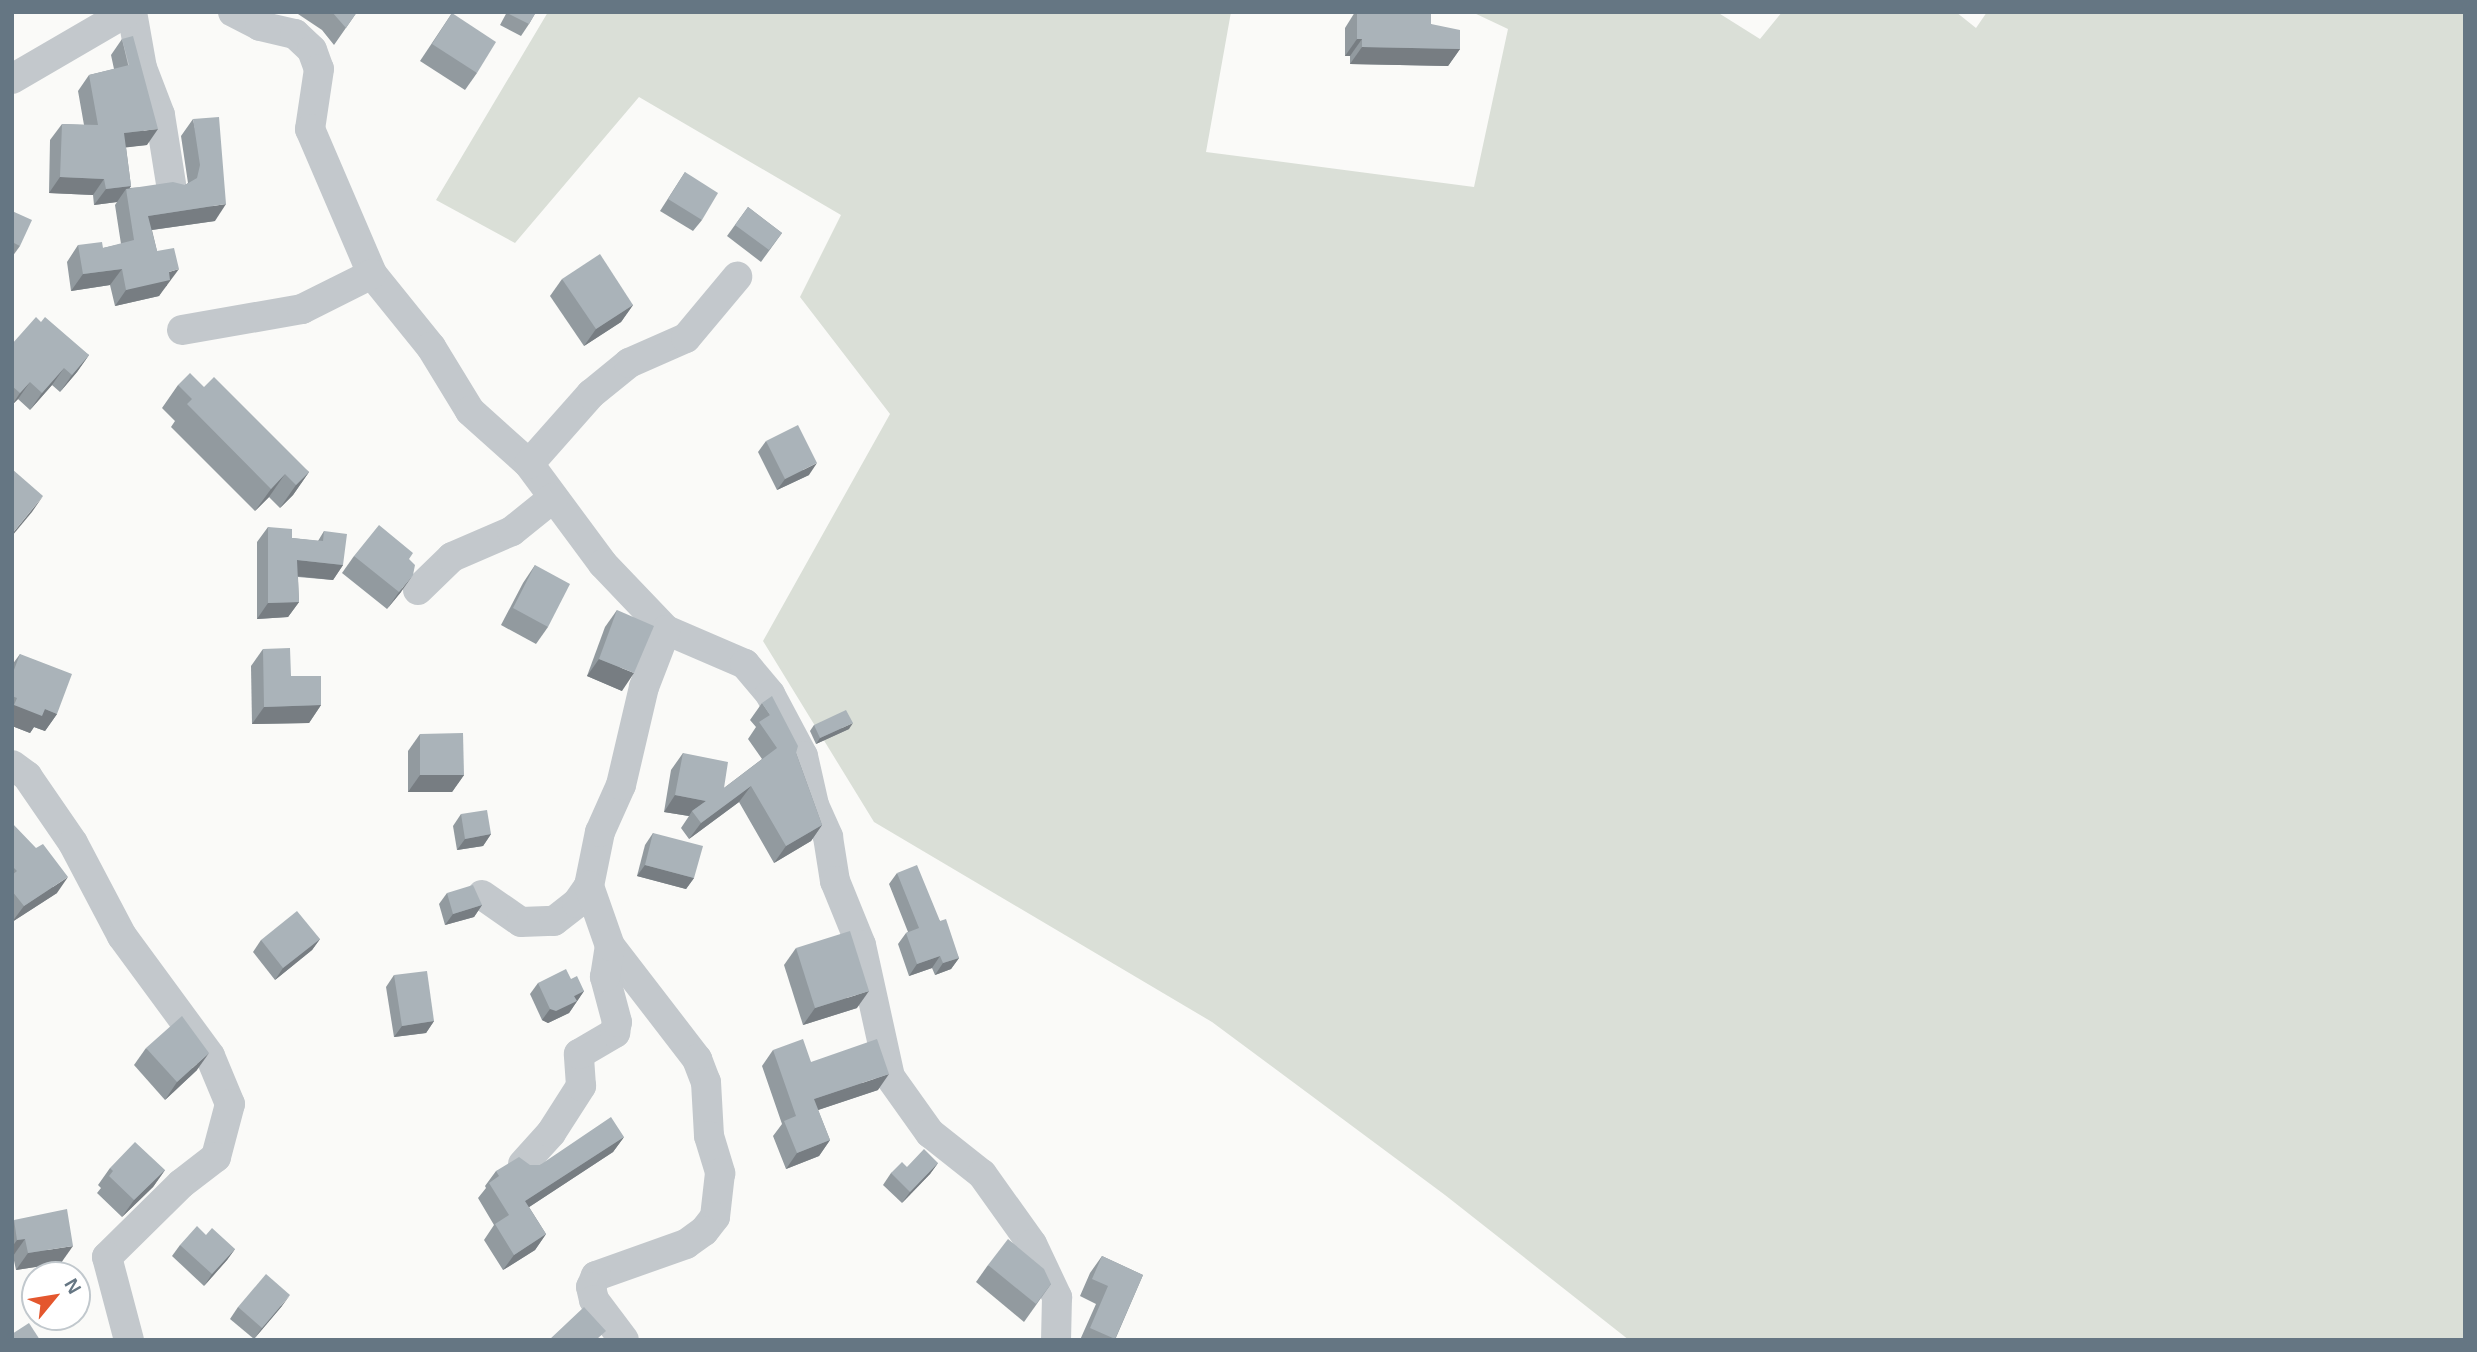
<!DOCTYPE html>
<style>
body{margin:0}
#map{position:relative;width:2477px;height:1352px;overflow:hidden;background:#fafaf8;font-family:Helvetica,sans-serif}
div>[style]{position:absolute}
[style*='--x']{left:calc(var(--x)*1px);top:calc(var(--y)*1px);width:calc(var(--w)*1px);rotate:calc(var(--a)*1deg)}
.green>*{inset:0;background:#dadfd7}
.minor>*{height:30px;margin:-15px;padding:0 15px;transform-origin:15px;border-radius:15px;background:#c3c8cc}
.wall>*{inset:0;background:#929a9f}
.shaded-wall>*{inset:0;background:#777d82}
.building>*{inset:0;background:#aab3b9}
span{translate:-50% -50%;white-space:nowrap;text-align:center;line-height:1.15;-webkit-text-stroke:7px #fff;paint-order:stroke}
.frame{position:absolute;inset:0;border:14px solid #657683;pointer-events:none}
.north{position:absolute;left:21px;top:1261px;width:70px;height:70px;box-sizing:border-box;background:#fff;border:2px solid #c1c8cd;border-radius:50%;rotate:60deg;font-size:19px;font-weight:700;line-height:28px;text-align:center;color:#657683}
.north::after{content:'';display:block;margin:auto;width:24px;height:32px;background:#e4572e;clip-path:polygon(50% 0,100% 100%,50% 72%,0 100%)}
</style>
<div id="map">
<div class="green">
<div style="clip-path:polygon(548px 12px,1231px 12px,1206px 152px,1474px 187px,1508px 29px,1472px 12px,1717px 12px,1760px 39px,1782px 12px,1956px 12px,1976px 28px,1987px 12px,2465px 12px,2465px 1340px,1629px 1340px,1445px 1195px,1212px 1022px,874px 822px,763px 641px,890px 414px,800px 297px,841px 215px,639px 97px,515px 243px,436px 200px)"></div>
</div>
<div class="minor">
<div style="--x:132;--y:12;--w:57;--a:79.9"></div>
<div style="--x:142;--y:68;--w:50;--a:69"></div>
<div style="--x:160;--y:115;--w:70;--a:80.9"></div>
<div style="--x:233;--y:12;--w:30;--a:27"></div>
<div style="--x:260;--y:26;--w:36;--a:13"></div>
<div style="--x:295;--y:34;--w:23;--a:43"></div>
<div style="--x:312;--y:50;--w:20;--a:70"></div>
<div style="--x:319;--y:69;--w:61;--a:98.5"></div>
<div style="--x:310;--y:129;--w:158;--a:66.8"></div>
<div style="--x:372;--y:274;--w:94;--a:51.1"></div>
<div style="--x:431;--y:347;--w:75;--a:58.6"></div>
<div style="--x:470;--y:411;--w:79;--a:41.9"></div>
<div style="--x:529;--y:464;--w:124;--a:53.5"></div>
<div style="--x:603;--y:564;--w:91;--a:46.3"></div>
<div style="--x:666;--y:630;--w:86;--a:23.3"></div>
<div style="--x:745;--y:664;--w:39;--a:50"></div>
<div style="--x:770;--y:694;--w:70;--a:62"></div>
<div style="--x:803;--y:756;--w:50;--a:77.3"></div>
<div style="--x:814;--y:805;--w:35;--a:66"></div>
<div style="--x:828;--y:837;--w:45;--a:81"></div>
<div style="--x:835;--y:881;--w:69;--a:67.9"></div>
<div style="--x:861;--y:945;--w:135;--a:77.6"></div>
<div style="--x:890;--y:1077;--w:69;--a:54.5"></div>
<div style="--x:930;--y:1133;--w:66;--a:38.3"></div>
<div style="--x:982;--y:1174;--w:86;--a:54.5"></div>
<div style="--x:1032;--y:1244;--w:59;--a:64.7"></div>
<div style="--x:1057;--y:1297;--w:43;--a:91.3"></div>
<div style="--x:12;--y:79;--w:133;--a:-30.2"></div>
<div style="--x:182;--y:330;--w:122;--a:-9.9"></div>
<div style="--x:302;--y:309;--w:78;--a:-26.6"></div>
<div style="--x:529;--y:464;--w:94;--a:-48.5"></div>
<div style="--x:591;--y:394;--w:49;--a:-39.2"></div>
<div style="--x:629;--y:363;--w:62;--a:-23.7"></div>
<div style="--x:686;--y:338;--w:80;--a:-50.1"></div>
<div style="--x:418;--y:590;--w:47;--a:-44.1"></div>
<div style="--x:452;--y:557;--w:65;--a:-23.4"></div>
<div style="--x:512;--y:531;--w:53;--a:-38.8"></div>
<div style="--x:12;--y:765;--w:19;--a:36"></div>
<div style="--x:27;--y:776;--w:81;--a:55.5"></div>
<div style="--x:73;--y:843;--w:105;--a:62.2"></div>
<div style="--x:122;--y:936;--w:149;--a:53.7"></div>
<div style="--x:210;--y:1056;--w:52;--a:67.4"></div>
<div style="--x:230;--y:1104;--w:55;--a:104.8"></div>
<div style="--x:216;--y:1157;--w:44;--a:142.4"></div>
<div style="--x:181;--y:1184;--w:104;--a:135.4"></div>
<div style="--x:107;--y:1257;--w:86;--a:75.2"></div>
<div style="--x:482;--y:895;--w:47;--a:34.7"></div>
<div style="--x:521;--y:922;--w:33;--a:-2"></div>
<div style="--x:554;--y:921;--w:29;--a:-38"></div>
<div style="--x:577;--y:903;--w:21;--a:-55"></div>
<div style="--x:589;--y:886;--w:55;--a:-78.5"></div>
<div style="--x:600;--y:832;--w:51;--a:-65.9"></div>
<div style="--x:621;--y:785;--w:101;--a:-76.8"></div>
<div style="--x:644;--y:687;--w:61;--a:-68.9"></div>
<div style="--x:610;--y:946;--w:143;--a:52.4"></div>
<div style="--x:697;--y:1059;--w:25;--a:69"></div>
<div style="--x:706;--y:1082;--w:54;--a:86.8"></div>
<div style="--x:709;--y:1136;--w:39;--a:73"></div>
<div style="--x:720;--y:1173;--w:44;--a:96.5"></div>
<div style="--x:715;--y:1217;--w:18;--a:128"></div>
<div style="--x:704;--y:1231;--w:22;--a:144"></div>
<div style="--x:686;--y:1244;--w:96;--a:160.4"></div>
<div style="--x:596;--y:1276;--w:12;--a:114"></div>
<div style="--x:591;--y:1287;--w:13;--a:77"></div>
<div style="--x:594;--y:1300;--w:50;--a:53.1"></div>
<div style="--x:523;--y:1164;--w:42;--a:-47.9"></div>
<div style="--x:551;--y:1133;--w:56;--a:-57.4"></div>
<div style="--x:581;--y:1086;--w:32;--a:-94"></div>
<div style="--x:579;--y:1054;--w:42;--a:-30.3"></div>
<div style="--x:615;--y:1033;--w:11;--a:-80"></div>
<div style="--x:617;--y:1022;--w:47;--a:-104.9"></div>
<div style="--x:605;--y:977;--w:31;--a:-81"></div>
<div style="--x:610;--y:946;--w:64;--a:-109.3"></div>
</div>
<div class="wall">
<div style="clip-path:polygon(295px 12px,357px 12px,334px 45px,322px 30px)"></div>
<div style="clip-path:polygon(507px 12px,536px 12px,529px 24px,521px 36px,500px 25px)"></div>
<div style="clip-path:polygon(1355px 12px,1431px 12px,1431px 24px,1460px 49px,1448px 66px,1350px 64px,1350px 56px,1345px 56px,1345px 28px)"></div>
<div style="clip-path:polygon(452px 13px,477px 73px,465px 90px,420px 61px)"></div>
<div style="clip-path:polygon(122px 39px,147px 145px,126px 147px,131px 186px,129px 188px,185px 185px,188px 183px,181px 136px,193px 119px,215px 221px,152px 230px,157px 251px,167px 286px,165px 286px,159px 296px,115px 306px,110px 285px,71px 291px,67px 262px,78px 245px,103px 248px,121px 244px,115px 205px,117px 202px,94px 205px,93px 195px,49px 193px,50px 140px,62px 124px,84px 125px,78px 91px,89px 75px,114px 69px,111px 55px)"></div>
<div style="clip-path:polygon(685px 172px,702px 220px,693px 231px,660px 211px)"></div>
<div style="clip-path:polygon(748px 207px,782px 233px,761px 262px,727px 236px)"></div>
<div style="clip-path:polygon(12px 211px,20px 246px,12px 257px)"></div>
<div style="clip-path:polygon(562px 279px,633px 305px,621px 322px,584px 346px,550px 296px)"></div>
<div style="clip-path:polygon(41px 322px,89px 355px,77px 372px,60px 392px,52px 385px,30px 410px,18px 399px,12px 405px,12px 344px)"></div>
<div style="clip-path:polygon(178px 385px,204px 387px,309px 472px,293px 495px,280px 508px,269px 497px,255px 511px,171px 427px,175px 421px,162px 408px)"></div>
<div style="clip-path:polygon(766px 441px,809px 475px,777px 490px,758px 452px)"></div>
<div style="clip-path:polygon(268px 527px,292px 538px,318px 541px,324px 531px,343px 565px,333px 580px,298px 577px,299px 602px,288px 617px,257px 619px,257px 542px)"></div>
<div style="clip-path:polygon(354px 556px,409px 559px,401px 592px,387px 609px,342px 573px)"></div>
<div style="clip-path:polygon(535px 565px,548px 627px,536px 644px,501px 625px,523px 583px)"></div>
<div style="clip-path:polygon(617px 610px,622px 691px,587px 676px,605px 627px)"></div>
<div style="clip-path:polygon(263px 649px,321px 705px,309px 723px,252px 724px,251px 666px)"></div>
<div style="clip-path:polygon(20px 654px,57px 714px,45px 731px,34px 727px,30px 733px,12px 726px,12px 665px)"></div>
<div style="clip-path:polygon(762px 703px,796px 753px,822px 825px,811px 841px,774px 863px,739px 802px,689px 839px,681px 828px,689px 816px,664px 812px,671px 770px,683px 753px,724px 788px,762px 759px,748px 739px,756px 727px,750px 720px)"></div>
<div style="clip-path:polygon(814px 725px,849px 729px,816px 744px,810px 731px)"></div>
<div style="clip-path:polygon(420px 734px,464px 775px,452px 792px,408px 792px,408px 751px)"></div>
<div style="clip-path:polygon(461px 814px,491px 834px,483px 846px,457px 850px,453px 826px)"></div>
<div style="clip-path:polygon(12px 823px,57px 893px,12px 922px)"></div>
<div style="clip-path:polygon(653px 833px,694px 878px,686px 889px,637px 876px,645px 845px)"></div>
<div style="clip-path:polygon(897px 873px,940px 921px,959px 958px,951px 969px,935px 975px,932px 968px,909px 976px,898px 944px,906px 933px,908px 932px,889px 884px)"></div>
<div style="clip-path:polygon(447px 893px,482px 905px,474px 917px,445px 925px,439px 904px)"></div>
<div style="clip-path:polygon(320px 939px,312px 950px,275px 980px,253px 952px,261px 940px)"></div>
<div style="clip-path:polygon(796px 948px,857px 1008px,803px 1025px,784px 965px)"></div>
<div style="clip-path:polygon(394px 975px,434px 1021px,426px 1033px,394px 1037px,386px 987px)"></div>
<div style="clip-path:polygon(571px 979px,584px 991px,569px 1013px,548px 1023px,542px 1020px,530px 994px,538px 983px)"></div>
<div style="clip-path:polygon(146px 1048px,197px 1070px,165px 1100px,134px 1065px)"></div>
<div style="clip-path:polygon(773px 1050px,811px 1062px,878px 1090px,818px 1110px,830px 1140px,819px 1156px,786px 1169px,773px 1136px,782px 1124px,762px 1066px)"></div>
<div style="clip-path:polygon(624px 1137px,613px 1152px,529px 1207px,546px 1234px,535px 1250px,503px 1270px,484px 1240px,494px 1225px,478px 1198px,486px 1188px,485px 1186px,496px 1171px,540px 1165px)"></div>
<div style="clip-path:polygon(938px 1163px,930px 1174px,902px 1203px,883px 1185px,891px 1173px,907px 1167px)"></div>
<div style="clip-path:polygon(110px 1168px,165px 1170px,153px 1187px,122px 1217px,97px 1193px,101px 1188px,98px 1185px)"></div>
<div style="clip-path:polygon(14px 1220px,61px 1263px,16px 1270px,13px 1256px,12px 1256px,12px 1222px)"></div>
<div style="clip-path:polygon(180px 1245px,235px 1249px,227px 1260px,204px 1286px,172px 1256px)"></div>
<div style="clip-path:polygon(1102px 1256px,1143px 1275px,1115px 1340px,1080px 1340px,1096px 1304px,1080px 1296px,1090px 1273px)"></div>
<div style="clip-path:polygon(988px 1265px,1051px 1284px,1024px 1322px,976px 1282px)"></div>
<div style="clip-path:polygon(282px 1306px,254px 1339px,230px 1319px,238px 1307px)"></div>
</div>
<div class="shaded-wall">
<div style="clip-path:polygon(1357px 39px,1362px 39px,1350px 56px,1345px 56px)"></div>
<div style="clip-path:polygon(1362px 47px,1460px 49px,1448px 66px,1350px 64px)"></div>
<div style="clip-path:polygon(158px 129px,147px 145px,113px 149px,124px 133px)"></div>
<div style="clip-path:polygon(60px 177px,104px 179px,93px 195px,49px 193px)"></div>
<div style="clip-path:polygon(131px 186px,127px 192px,126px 189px,117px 202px,94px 205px,106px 189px)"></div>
<div style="clip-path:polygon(226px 204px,215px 221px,137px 232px,148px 216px)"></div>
<div style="clip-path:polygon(122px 269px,110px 285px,71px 291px,83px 274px)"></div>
<div style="clip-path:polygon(179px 269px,159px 296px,115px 306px,126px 290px,169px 272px)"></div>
<div style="clip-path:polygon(633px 305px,621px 322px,584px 346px,596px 329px)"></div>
<div style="clip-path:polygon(89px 355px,77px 372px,60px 392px,72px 375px)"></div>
<div style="clip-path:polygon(64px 368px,52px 385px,30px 410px,42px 393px)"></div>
<div style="clip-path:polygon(30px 382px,18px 399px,12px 405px,20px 393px)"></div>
<div style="clip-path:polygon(817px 463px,809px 475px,777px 490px,785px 479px)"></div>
<div style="clip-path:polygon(309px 472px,293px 495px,280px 508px,296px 485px)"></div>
<div style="clip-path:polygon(285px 474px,269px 497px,255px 511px,271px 489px)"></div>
<div style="clip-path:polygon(43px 496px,32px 512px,12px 536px,12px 534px)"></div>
<div style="clip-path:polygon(297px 560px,343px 565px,333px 580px,286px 575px)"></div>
<div style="clip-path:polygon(413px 575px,401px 592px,387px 609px,399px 592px)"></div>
<div style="clip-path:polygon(299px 602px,288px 617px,257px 619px,268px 603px)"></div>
<div style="clip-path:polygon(599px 659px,634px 673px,622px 691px,587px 676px)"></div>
<div style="clip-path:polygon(14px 705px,45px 709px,57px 714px,45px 731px,34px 727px,30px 733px,12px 726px,12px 707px)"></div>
<div style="clip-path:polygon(321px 705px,309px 723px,252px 724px,264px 707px)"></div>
<div style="clip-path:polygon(853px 723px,849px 729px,816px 744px,820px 738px)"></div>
<div style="clip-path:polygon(420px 775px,464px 775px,452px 792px,408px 792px)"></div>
<div style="clip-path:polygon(751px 786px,739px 802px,689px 839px,701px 823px)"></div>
<div style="clip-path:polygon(675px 795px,706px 801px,692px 811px,689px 816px,664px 812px)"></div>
<div style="clip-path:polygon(822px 825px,811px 841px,774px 863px,786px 846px)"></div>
<div style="clip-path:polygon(491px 834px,483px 846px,457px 850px,465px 839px)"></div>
<div style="clip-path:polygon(645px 865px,694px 878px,686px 889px,637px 876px)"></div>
<div style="clip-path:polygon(68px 877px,57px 893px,12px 922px,24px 906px)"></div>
<div style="clip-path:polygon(482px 905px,474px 917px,445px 925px,453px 914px)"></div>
<div style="clip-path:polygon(320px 939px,312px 950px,275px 980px,283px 968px)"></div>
<div style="clip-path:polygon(940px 956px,932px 968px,909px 976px,917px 964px)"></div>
<div style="clip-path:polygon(959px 958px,951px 969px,935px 975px,943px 963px)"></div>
<div style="clip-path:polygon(584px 991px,569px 1013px,548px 1023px,542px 1020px,550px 1009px)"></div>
<div style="clip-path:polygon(869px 991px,857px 1008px,803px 1025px,815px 1008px)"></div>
<div style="clip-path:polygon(434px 1021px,426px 1033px,394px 1037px,402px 1026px)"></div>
<div style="clip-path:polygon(209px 1053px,197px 1070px,165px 1100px,177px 1082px)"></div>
<div style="clip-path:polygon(889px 1074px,878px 1090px,803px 1115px,814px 1099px)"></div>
<div style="clip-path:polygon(624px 1137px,613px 1152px,514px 1217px,525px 1201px)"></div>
<div style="clip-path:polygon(830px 1140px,819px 1156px,786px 1169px,797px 1153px)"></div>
<div style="clip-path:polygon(938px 1163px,930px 1174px,902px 1203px,910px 1192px)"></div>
<div style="clip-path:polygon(165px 1170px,153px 1187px,122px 1217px,134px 1200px)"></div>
<div style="clip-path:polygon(546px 1234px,535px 1250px,503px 1270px,514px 1255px)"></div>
<div style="clip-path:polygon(25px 1239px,13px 1256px,12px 1256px,12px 1247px,17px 1240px)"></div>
<div style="clip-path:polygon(73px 1246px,61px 1263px,16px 1270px,28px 1253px)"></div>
<div style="clip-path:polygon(235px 1249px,227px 1260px,204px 1286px,212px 1274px)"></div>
<div style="clip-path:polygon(290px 1295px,282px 1306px,254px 1339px,262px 1328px)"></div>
</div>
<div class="building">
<div style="clip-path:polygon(332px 12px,357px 12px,346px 28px)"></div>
<div style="clip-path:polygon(509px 12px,536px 12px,529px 24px,509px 14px)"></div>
<div style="clip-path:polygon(1357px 12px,1431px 12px,1431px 24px,1460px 30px,1460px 49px,1362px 47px,1362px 39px,1357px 39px)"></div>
<div style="clip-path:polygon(452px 13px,496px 42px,477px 73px,432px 44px)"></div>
<div style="clip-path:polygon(133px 36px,158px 129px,124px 133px,131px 186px,106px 189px,104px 179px,60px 177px,62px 124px,98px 125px,89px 75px,129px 65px,122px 39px)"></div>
<div style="clip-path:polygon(219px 117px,226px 204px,148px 216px,157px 251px,174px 248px,179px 269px,169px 272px,170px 280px,126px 290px,122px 269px,83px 274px,78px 245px,102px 242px,103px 248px,134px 240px,126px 189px,173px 182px,185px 185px,197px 178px,200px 165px,193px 119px)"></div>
<div style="clip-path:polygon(685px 172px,718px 193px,702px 220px,668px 199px)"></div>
<div style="clip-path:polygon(748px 207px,782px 233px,769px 250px,735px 225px)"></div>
<div style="clip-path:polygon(12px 211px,32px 220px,20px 246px,12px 242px)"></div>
<div style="clip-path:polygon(600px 254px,633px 305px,596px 329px,562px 279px)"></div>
<div style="clip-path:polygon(36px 317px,41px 322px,45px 317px,89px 355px,72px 375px,64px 368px,42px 393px,30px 382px,20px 393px,12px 386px,12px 344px)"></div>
<div style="clip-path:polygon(190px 373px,204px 387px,214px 377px,309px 472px,296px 485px,285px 474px,271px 489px,187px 404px,192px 399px,178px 385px)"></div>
<div style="clip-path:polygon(798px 425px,817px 463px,785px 479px,766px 441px)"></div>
<div style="clip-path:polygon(12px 469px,43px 496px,12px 534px)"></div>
<div style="clip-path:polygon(379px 525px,413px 553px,409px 559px,415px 565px,413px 575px,399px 592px,354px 556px)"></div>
<div style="clip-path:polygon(268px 527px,292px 529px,292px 538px,323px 541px,324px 531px,347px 534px,343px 565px,297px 560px,299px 602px,268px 603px)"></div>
<div style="clip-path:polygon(535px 565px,570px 584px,548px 627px,513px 608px)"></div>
<div style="clip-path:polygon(617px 610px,654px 626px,634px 673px,599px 659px)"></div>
<div style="clip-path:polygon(290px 648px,291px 676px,321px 676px,321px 705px,264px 707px,263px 649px)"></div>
<div style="clip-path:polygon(20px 654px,72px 674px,57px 714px,45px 709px,42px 716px,14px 705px,17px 698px,12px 696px,12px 675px)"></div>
<div style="clip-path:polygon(772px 696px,798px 746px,796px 753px,822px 825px,786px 846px,751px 786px,701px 823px,692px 811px,706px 801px,675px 795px,683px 753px,728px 762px,724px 788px,777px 748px,759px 722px,770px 715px,762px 703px)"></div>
<div style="clip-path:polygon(846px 710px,853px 723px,820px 738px,814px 725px)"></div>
<div style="clip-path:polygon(463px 733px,464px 775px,420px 775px,420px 734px)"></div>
<div style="clip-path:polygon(487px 810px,491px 834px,465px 839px,461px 814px)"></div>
<div style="clip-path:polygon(12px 823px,36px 848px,43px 844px,68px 877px,24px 906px,12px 891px,12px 875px,17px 871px,12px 866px)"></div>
<div style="clip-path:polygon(653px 833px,703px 846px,694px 878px,645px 865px)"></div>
<div style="clip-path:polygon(917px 865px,940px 921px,946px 919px,959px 958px,943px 963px,940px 956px,917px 964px,906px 933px,919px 928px,897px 873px)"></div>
<div style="clip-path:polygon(473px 885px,482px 905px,453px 914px,447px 893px)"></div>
<div style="clip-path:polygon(297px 911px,320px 939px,283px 968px,261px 940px)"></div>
<div style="clip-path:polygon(850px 931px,869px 991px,815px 1008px,796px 948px)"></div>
<div style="clip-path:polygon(566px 969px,571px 979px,577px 976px,584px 991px,574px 996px,577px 1001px,556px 1011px,550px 1009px,538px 983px)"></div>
<div style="clip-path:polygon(427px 971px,434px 1021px,402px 1026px,394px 975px)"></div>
<div style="clip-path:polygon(182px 1016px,209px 1053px,177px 1082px,146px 1048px)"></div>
<div style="clip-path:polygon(803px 1039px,811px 1062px,877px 1039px,889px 1074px,814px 1099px,830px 1140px,797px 1153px,784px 1121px,796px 1116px,773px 1050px)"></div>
<div style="clip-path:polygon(611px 1117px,624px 1137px,525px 1201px,546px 1234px,514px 1255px,495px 1224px,509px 1215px,489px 1183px,499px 1176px,496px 1171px,519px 1157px,530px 1165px,540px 1165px)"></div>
<div style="clip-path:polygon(135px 1142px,165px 1170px,134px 1200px,109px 1176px,113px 1171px,110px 1168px)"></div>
<div style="clip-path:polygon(924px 1149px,938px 1163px,910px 1192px,891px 1173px,902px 1162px,907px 1167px)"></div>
<div style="clip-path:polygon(67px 1209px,73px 1246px,28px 1253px,25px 1239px,17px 1240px,14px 1220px)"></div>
<div style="clip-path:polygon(197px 1226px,206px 1235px,212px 1228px,235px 1249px,212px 1274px,180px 1245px)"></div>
<div style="clip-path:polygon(1008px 1239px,1044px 1269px,1051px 1284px,1036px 1304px,988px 1265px)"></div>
<div style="clip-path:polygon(1102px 1256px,1143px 1275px,1115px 1339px,1090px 1328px,1108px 1286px,1092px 1279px)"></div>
<div style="clip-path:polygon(266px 1274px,290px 1295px,262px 1328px,238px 1307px)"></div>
<div style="clip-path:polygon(584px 1307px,606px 1331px,597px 1339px,598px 1340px,549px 1340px)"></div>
<div style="clip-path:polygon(29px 1323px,40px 1340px,12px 1340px,12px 1334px)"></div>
</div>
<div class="frame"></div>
<div class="north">N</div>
</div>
